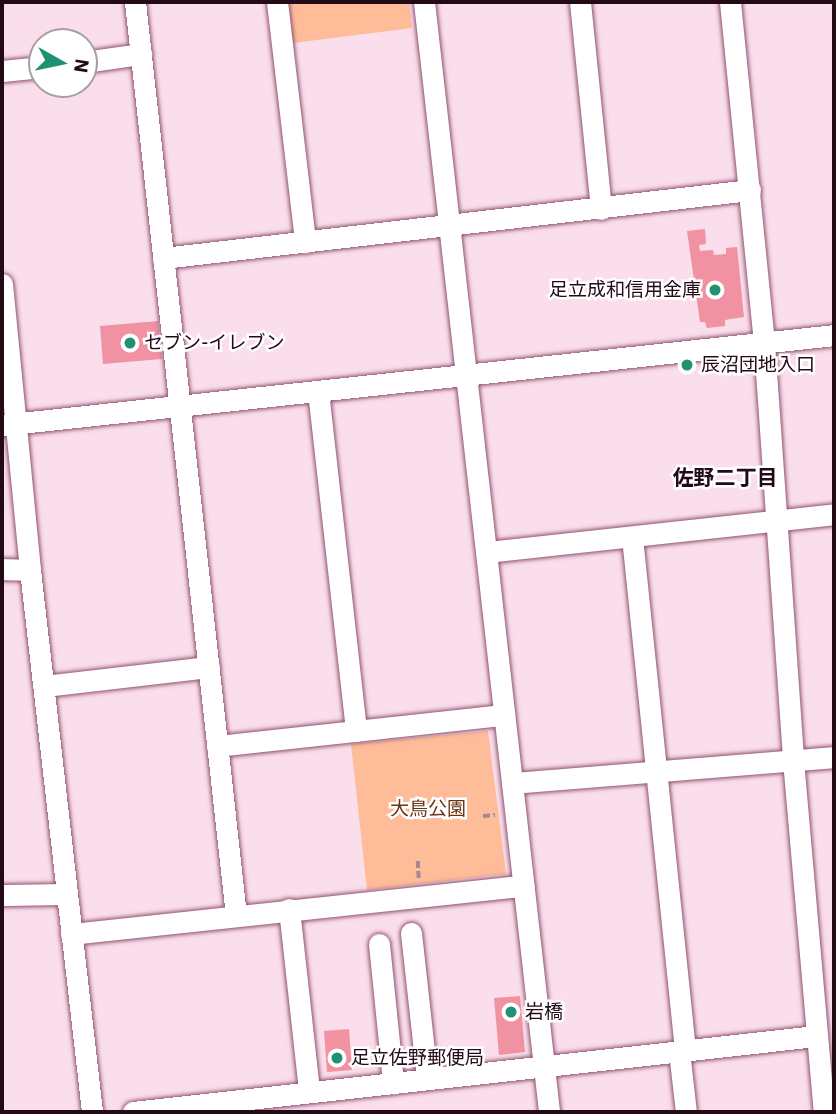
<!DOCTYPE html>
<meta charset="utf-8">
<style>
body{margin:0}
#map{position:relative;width:836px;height:1114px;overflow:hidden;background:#fbdeeb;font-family:"IBM Plex Sans","Noto Sans JP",sans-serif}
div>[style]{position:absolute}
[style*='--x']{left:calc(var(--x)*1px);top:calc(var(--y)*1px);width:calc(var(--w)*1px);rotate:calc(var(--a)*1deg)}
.green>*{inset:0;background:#ffbc99}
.building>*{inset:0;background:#f092a2}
.path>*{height:3.5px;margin-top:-1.75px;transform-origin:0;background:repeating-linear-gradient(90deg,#a38895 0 7px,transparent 0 10.5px)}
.roads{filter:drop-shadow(0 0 2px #915272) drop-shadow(0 0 2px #915272)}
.minor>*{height:21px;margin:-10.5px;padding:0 10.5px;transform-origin:10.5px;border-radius:10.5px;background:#fff}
.dots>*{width:19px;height:19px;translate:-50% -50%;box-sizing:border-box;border:4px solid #fff;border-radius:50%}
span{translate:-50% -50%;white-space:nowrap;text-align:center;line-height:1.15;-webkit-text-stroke:5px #fff;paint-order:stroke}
.poi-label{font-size:19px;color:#230a17}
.right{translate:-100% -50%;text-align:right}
.left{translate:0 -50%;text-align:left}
.park-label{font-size:19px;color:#693515}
.neighbourhood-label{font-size:21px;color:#230a17;font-weight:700}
.frame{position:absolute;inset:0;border:4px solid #230a17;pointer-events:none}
.north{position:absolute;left:28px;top:28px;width:70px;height:70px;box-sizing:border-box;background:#fff;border:2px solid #a79da2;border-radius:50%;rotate:99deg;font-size:19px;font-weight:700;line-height:28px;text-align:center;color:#230a17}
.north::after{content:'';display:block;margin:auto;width:24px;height:32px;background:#219171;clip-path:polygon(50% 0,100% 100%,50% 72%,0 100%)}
</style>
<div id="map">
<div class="green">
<div style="clip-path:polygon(289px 2px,409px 2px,412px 28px,293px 43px)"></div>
<div style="clip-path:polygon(488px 731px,506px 874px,367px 890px,351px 744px)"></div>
</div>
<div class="building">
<div style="clip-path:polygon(705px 229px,706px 244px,699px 245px,700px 251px,713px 250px,714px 255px,726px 254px,726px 248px,737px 247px,744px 317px,725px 320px,725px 326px,707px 328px,705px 322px,700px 322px,687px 231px)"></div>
<div style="clip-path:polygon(158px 321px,162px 359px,103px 364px,100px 326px)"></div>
<div style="clip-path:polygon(520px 996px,525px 1052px,499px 1055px,494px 998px)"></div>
<div style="clip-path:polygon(349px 1029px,352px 1070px,327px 1072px,324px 1031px)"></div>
</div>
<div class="path">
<div style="--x:483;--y:816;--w:12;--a:-5"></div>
<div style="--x:418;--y:861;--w:18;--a:87"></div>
</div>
<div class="roads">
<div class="minor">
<div style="--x:135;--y:2;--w:919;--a:83.69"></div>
<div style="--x:277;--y:2;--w:242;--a:83.3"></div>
<div style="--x:424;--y:2;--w:1117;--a:83.57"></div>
<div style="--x:580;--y:2;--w:208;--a:84.2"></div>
<div style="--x:730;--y:2;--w:343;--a:84.3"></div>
<div style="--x:764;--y:343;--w:418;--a:86"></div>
<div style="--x:793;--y:760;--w:353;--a:85"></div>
<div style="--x:84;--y:62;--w:58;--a:-8"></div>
<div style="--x:2;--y:71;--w:40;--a:-5.7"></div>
<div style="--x:163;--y:258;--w:591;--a:-6.61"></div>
<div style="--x:2;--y:284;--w:287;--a:84.4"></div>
<div style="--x:30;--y:570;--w:546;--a:83.47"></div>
<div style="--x:318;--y:391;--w:342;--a:83.6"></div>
<div style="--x:2;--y:425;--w:837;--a:-6.17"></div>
<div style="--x:632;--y:537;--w:516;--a:84.1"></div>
<div style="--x:487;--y:552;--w:349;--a:-6.2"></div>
<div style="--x:2;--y:569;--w:28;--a:2"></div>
<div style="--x:44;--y:686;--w:166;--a:-6.6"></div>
<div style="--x:217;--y:746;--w:289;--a:-6.2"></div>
<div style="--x:512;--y:783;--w:323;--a:-4.6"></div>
<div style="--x:2;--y:895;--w:65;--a:-0.9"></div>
<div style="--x:289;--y:909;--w:183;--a:83.7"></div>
<div style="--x:411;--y:933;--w:147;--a:83.7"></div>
<div style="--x:71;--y:934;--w:455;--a:-6.1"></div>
<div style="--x:379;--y:944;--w:140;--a:84.2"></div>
<div style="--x:679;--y:1051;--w:61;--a:83.5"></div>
<div style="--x:133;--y:1112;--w:687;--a:-6.35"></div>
</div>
</div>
<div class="dots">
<div style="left:715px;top:290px;background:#219171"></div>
<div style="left:130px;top:343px;background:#219171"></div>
<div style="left:687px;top:365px;background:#219171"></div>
<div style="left:511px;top:1012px;background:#219171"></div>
<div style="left:337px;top:1058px;background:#219171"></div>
</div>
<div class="poi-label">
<span class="right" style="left:701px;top:290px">足立成和信用金庫</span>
<span class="left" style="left:144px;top:343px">セブン-イレブン</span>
<span class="left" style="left:701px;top:365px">辰沼団地入口</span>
<span class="left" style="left:525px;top:1012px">岩橋</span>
<span class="left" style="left:351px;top:1058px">足立佐野郵便局</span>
</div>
<div class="park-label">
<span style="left:428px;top:809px">大鳥公園</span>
</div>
<div class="neighbourhood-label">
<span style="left:725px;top:477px">佐野二丁目</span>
</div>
<div class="frame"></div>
<div class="north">N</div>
</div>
